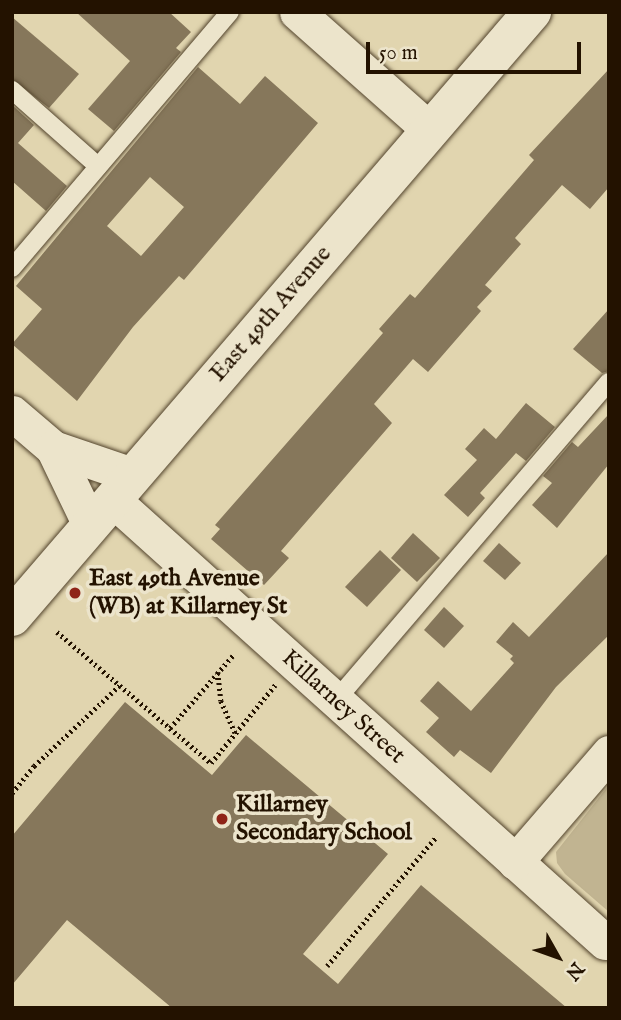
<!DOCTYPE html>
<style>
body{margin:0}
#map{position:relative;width:621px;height:1020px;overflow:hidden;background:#e1d5af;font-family:"IM FELL English",serif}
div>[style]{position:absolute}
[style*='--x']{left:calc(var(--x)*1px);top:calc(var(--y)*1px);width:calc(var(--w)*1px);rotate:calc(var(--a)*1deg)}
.green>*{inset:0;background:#c1b491}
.building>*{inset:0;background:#86775b}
.path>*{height:4.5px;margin-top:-2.25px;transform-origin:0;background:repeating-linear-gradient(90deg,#231200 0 2px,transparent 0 5.5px)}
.roads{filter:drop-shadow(0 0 2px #52432c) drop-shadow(0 0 2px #52432c)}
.service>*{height:18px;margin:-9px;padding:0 9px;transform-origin:9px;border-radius:9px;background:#ece4cb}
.minor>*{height:35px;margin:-17.5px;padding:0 17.5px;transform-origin:17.5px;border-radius:17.5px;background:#ece4cb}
.tertiary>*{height:38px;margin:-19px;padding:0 19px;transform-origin:19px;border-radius:19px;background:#ece4cb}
.dots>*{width:19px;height:19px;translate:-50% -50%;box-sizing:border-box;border:4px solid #ece4cb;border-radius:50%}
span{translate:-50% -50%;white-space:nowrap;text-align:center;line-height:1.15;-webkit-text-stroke:7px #ece4cb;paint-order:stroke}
.street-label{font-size:24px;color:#231200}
.poi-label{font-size:24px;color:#231200;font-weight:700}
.left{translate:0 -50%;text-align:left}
.frame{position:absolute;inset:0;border:14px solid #231200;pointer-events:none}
.north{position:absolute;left:523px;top:922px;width:70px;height:70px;-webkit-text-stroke:5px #ece4cb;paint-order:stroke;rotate:130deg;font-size:19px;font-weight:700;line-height:28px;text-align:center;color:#231200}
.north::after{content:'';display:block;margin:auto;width:24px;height:32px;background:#231200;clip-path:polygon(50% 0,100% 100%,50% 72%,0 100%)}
.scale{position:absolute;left:366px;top:42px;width:215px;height:32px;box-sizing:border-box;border:4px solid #231200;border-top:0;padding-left:9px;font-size:21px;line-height:24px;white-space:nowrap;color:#231200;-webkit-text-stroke:5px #ece4cb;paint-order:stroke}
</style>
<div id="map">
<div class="green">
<div style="clip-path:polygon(609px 785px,609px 912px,565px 874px,557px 863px,556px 852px)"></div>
</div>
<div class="building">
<div style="clip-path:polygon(76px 12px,169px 12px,191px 32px,176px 48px,181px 52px,114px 131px,88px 109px,130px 61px)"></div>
<div style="clip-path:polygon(12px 17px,79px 74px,49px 108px,12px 79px)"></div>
<div style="clip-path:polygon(evenodd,198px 67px,240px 104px,265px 76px,318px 123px,184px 280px,179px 276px,133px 327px,77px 401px,12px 344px,42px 309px,16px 286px,198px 67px,150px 177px,184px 207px,141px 256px,107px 226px,150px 177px)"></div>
<div style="clip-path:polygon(609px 69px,609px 187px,590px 209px,562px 185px,515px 238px,521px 244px,485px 285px,492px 291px,477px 307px,481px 311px,428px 372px,413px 359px,374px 404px,392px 423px,281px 551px,289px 558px,264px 585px,211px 539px,220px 529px,215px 525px,383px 333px,379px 329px,410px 294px,415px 298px,534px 160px,529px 155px)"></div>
<div style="clip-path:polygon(12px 105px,34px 125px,18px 143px,67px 186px,46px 211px,12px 181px)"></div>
<div style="clip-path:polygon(609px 309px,609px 371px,602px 373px,573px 349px)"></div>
<div style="clip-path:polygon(526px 403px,555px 427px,526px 461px,516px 453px,480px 493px,485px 498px,468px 517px,444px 495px,477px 460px,465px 449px,484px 428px,496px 439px)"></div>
<div style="clip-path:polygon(609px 414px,609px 464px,557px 528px,532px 505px,552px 483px,543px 476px,572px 442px,578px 447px)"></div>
<div style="clip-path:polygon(413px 533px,440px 558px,417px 582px,391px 558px)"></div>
<div style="clip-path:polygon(499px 543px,521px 563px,505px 580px,483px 561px)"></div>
<div style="clip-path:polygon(380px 550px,401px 570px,367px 607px,345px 587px)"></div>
<div style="clip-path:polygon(609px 552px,609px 635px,556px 687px,491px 773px,460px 750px,454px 757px,426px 732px,439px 718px,420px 701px,438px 681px,471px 711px,514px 663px,510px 659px,513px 656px,496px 642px,513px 622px,529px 637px)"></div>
<div style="clip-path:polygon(444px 607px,464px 626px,444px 648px,424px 630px)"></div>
<div style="clip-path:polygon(125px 702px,212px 775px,246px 735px,388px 854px,303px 954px,338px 984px,421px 885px,567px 1008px,172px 1008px,67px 920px,12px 985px,12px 836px)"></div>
</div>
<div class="path">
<div style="--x:57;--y:632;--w:202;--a:40.4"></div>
<div style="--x:211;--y:763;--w:101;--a:-50.6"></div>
<div style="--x:218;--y:672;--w:29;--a:84"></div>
<div style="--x:221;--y:701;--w:35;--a:66"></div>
<div style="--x:170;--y:728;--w:98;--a:-49.1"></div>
<div style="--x:12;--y:793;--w:35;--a:-51"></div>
<div style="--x:34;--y:766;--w:118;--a:-43.3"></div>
<div style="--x:327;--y:966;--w:169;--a:-49.8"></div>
</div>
<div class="roads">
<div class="service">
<div style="--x:12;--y:90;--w:115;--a:41.5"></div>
<div style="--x:12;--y:268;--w:336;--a:-49.6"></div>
<div style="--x:336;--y:700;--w:419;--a:-49.4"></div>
</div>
<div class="minor">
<div style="--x:297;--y:12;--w:178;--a:41.6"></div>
<div style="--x:12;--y:413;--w:54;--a:40.5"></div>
<div style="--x:53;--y:448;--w:83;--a:18.9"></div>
<div style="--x:53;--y:448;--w:85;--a:64.3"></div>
<div style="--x:112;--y:499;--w:663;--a:41.94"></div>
<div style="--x:515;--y:862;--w:144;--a:-49.2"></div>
</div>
<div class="tertiary">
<div style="--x:12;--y:617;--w:798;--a:-49.32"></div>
</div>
</div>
<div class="dots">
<div style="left:75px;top:593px;background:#8f2418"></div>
<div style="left:222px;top:819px;background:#8f2418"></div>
</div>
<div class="street-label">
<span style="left:271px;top:314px;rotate:-49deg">East 49th Avenue</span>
<span style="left:343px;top:707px;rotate:42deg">Killarney Street</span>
</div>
<div class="poi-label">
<span class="left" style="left:89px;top:593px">East 49th Avenue<br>(WB) at Killarney St</span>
<span class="left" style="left:236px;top:819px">Killarney<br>Secondary School</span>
</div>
<div class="frame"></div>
<div class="north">N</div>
<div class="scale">50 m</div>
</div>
